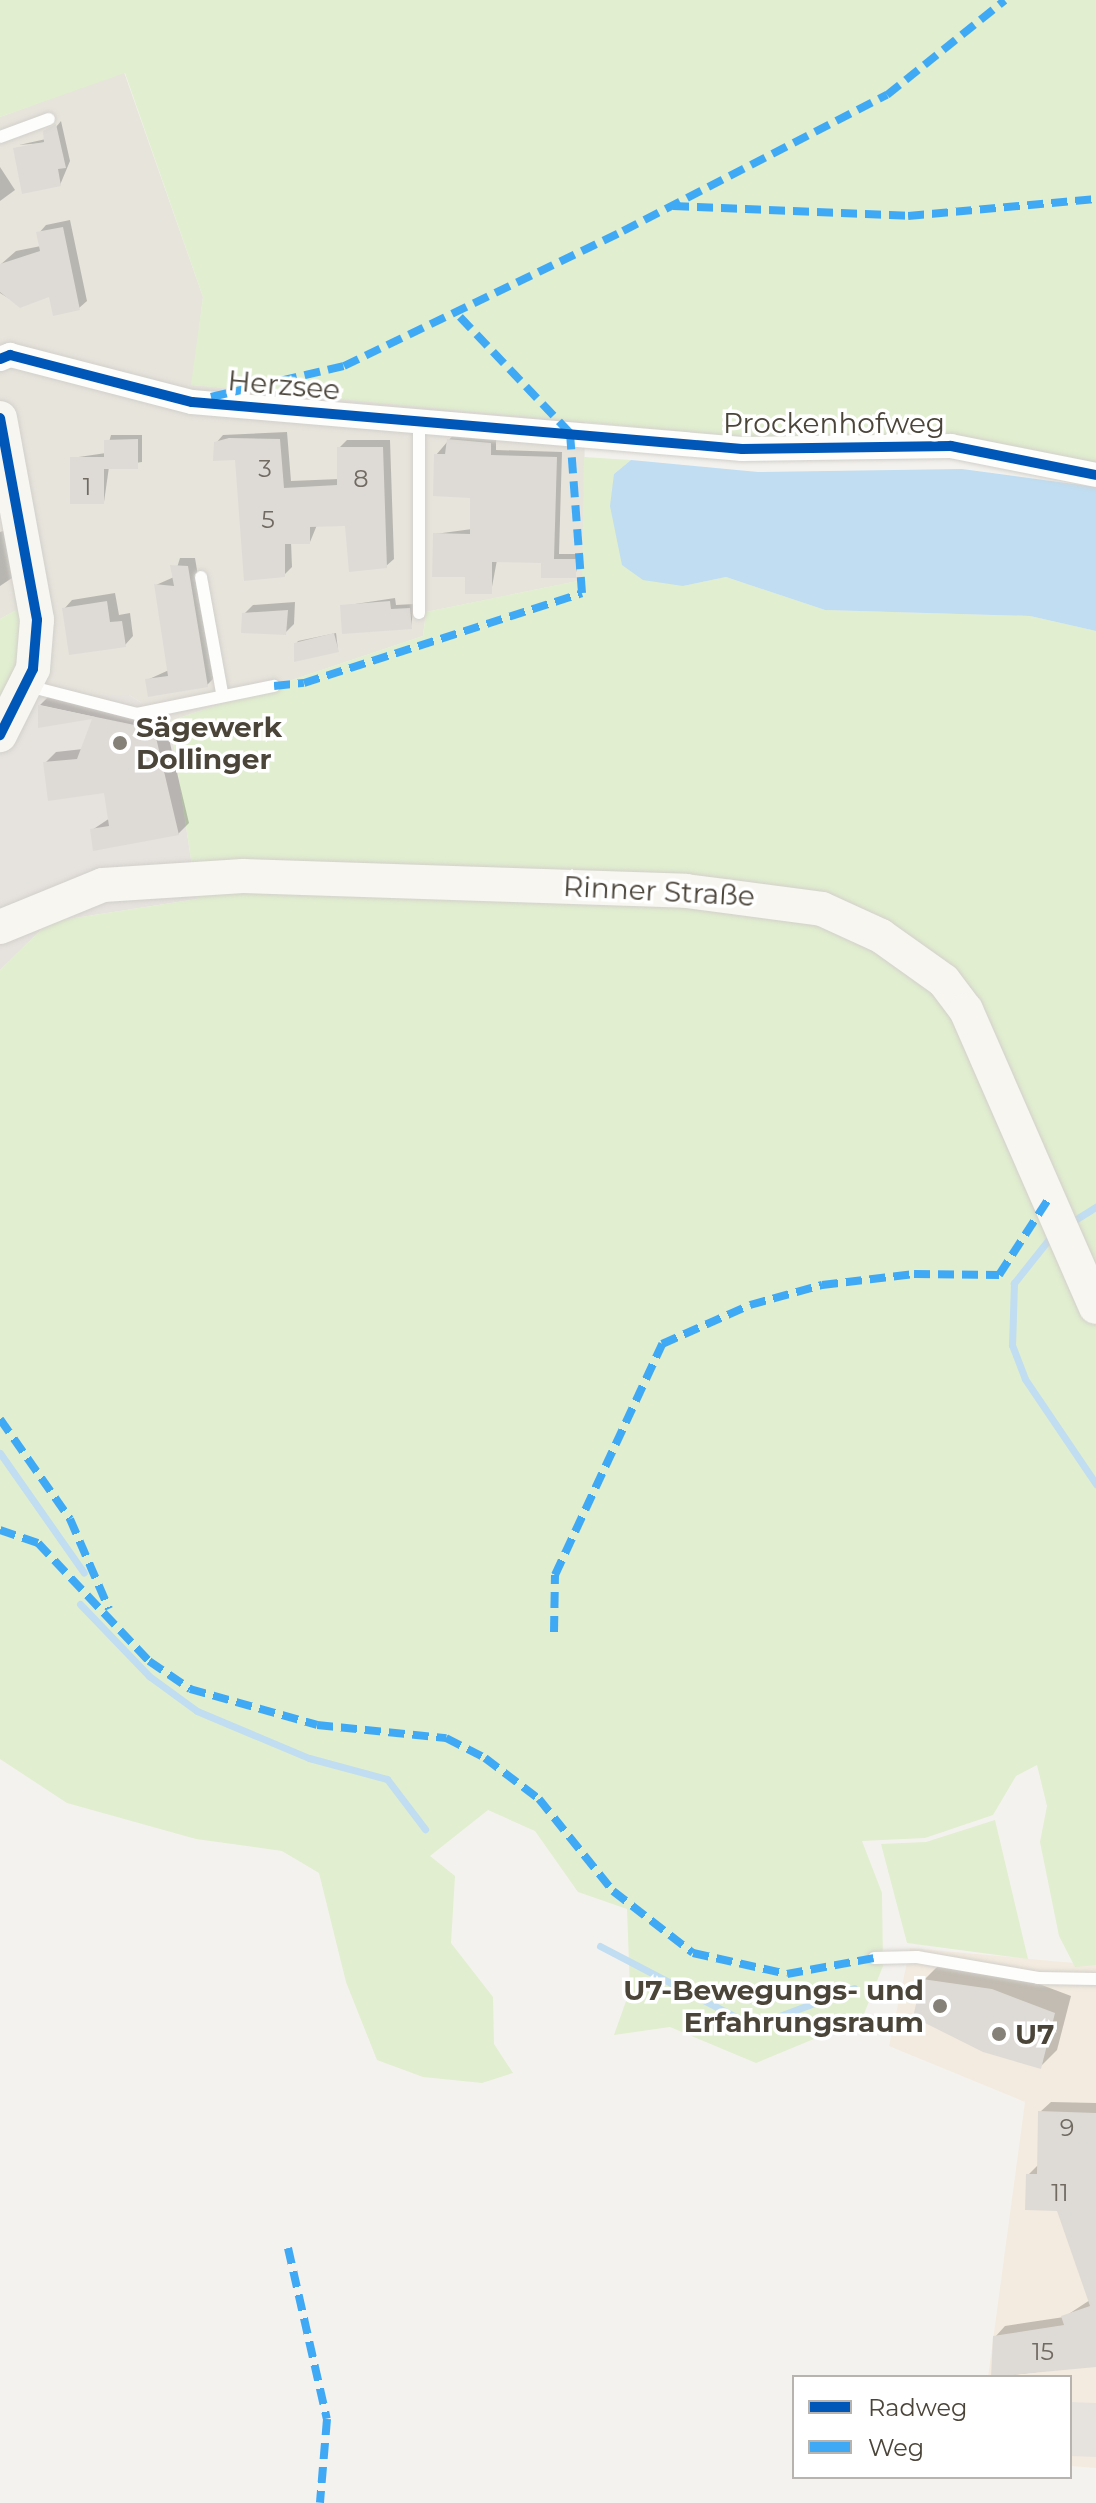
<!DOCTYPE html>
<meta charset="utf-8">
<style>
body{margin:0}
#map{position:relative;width:1096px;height:2503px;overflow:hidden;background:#f4f2ee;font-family:Montserrat,sans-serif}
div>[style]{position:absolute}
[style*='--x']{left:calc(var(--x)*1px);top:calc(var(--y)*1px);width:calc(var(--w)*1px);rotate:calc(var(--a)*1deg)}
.residential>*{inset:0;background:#e7e4dc}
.commercial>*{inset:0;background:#f3ebdf}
.industrial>*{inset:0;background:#e6e2de}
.green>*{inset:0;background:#e1eecf}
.parking>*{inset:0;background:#e6e3df}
.water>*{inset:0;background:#c0ddf1}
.shadow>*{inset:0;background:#0003}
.stream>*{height:7px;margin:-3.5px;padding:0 3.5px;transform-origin:3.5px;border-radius:3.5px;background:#c0ddf1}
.building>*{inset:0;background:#dedbd6}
.roads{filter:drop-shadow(0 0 2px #d2d0cb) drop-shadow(0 0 2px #d2d0cb)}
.lane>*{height:12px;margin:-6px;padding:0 6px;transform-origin:6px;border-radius:6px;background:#fdfdfc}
.street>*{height:24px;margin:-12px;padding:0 12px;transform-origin:12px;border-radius:12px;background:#fdfdfc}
.secondary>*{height:34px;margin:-17px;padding:0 17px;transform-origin:17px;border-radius:17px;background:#f7f6f1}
.quiet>*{height:8px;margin-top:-4px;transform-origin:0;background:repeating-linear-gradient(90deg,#3fa9f5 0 16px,transparent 0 24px)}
.cycleway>*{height:10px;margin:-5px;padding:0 5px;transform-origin:5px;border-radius:5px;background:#0057b8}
.dots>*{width:22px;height:22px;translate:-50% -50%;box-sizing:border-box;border:4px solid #fff;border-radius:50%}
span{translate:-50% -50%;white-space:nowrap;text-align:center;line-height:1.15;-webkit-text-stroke:7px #fff;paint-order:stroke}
.number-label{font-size:24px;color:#706a61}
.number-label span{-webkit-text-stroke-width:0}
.street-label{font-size:28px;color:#4b4439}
.poi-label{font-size:28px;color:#4b4439;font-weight:700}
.left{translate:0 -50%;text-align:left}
.right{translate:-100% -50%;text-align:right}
.legend{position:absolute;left:792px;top:2375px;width:280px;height:104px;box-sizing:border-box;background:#fff;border:2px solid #b7b4b0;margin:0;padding:10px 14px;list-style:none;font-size:24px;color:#4b4439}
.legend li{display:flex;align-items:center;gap:16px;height:40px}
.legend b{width:40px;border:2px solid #b7b4b0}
</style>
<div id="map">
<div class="residential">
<div style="clip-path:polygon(124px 72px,203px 297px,192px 385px,585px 419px,583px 580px,426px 612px,423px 636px,170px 721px,129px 695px,0 738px,44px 595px,0 619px,0 117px)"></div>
</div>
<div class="commercial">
<div style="clip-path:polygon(910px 1948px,1096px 1965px,1096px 2468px,1070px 2466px,1070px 2377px,988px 2377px,1025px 2102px,889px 2046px)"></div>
</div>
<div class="industrial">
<div style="clip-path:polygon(39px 695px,129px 695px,170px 721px,197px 899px,49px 922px,0 970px,0 738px)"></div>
</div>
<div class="green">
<div style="clip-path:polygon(0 0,1096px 0,1096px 479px,940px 456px,191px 385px,203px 297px,125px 73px,0 117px)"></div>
<div style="clip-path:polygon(584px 457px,631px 460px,614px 474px,683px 586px,726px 577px,825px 610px,1030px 616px,1096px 631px,1096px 1965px,1075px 1967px,1059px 1936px,1040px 1842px,1047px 1806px,1037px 1765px,1016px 1776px,993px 1815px,925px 1838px,862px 1841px,882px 1893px,883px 1966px,862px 2019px,756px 2063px,670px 2027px,614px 2035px,630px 1990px,627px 1909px,578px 1892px,535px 1831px,488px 1810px,430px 1856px,455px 1876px,451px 1943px,493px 1997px,494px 2044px,513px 2073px,482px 2083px,423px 2077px,377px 2060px,346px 1982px,319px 1873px,282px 1851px,196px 1839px,67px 1803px,0 1759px,0 970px,49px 922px,197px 899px,170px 721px,423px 636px,426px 612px,582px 580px)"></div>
<div style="clip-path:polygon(45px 594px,0 708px,0 619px)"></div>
<div style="clip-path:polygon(995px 1820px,1028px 1959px,907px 1943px,881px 1844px,926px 1842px)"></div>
</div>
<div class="parking">
<div style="clip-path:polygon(1070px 2402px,1096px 2403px,1096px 2457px,1070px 2456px)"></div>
</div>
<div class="water">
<div style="clip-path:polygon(631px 460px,758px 472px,962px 469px,1096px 487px,1096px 631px,1030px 616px,825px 610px,726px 577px,683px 586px,643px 580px,622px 565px,610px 506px,614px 474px)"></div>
</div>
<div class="shadow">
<div style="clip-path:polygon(61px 121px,70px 161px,60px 185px,15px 149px,54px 142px,19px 145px,46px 139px)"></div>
<div style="clip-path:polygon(0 167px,15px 190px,0 201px)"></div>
<div style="clip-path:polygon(70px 220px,87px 301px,79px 308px,51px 294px,21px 306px,0 293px,0 265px,16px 251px,41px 246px,39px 233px,46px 225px)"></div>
<div style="clip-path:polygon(287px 432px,291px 481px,339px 479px,339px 448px,347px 440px,390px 440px,394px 559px,386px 566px,347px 524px,317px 525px,310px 542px,291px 542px,292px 567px,284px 575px,237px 457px,216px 443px,223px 435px)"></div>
<div style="clip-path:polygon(454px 434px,496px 438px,496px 450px,562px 452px,559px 554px,581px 554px,575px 576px,543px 561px,497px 560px,491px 592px,467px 575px,435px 534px,472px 529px,472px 496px,436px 455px)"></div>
<div style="clip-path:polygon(111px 435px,142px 435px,142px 462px,109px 467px,104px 502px,72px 458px,106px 453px)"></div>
<div style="clip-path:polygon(6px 530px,18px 574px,0 586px,0 532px)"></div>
<div style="clip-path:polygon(180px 558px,195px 558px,215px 677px,207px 685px,147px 680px,169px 670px,156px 585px,174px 577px)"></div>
<div style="clip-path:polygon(115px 593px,119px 615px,130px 613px,133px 636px,125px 645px,64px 609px,72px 600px)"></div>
<div style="clip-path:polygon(395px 598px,396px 605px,414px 604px,411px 627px,342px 606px)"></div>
<div style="clip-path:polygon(295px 602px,294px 624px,285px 633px,244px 614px,253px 605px)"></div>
<div style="clip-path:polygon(336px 633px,338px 650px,296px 644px,298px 641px)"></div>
<div style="clip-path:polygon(50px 695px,164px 718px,189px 823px,178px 834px,92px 830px,110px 818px,106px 791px,45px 763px,56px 752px,83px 749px,95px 717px,40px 705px)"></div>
<div style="clip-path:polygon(941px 1963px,1010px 1973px,1071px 1996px,1057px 2050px,1040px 2067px,924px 1980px)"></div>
<div style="clip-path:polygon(1051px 2102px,1096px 2103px,1096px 2365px,994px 2377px,995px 2337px,1005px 2326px,1064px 2317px,1090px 2300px,1058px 2209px,1028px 2175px,1039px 2164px,1040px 2112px)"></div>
</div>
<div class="stream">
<div style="--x:1070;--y:1223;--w:31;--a:-32"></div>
<div style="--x:1053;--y:1234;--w:63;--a:128.5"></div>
<div style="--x:1014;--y:1283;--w:62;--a:91.8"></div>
<div style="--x:1012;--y:1345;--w:36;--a:69"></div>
<div style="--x:1025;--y:1379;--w:127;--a:55.9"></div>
<div style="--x:0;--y:1453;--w:146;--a:55"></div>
<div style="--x:80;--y:1604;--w:100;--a:46.2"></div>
<div style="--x:149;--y:1676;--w:59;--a:36.1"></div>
<div style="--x:197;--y:1711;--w:121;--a:22.8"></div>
<div style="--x:309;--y:1758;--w:81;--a:15.1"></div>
<div style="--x:387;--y:1779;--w:63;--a:52.8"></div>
<div style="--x:600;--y:1946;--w:173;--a:27.6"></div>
<div style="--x:753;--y:2026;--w:108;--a:-20.6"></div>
</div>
<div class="building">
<div style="clip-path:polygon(56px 124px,66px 168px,58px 169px,61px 186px,22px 194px,13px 148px,44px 142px,43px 131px)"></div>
<div style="clip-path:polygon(63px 227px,80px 310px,53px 316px,49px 297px,20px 308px,0 292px,0 264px,40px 251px,36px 232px)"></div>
<div style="clip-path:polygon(229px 438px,280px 439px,284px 488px,337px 485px,337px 447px,383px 447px,387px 568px,349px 572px,345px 526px,310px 527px,310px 544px,285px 544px,285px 577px,244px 581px,235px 460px,213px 461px,214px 442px)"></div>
<div style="clip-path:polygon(138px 439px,138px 469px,104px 469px,104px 504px,70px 504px,70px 457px,104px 457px,104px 440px)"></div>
<div style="clip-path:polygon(447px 439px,491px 443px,491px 455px,557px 457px,554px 559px,576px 559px,576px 578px,541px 578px,541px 563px,492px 562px,492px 594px,465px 594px,465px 577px,432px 577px,433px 533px,470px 534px,470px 498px,433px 496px,434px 454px,445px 454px)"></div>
<div style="clip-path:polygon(170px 565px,188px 566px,208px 687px,148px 697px,145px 679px,168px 676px,154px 584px,174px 586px)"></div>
<div style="clip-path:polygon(107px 601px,110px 622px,122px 621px,126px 647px,69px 655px,62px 608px)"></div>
<div style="clip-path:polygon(390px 601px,391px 609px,410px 608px,412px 629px,342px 634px,340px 605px)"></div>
<div style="clip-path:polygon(288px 610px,286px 635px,241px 633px,242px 613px)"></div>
<div style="clip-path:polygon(334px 633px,339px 652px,294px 662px,294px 643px)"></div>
<div style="clip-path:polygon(38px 705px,154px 729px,179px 835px,93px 851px,90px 829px,109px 826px,104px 793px,48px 801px,43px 762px,77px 759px,92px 719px,38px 728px)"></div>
<div style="clip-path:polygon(922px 1979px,992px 1989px,1055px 2013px,1041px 2069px,983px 2052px,913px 2017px)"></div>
<div style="clip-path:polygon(1038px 2111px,1096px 2113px,1096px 2367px,991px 2377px,993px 2336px,1064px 2325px,1061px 2316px,1090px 2306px,1057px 2211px,1025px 2210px,1026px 2174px,1037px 2174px)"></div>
</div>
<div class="roads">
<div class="lane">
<div style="--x:0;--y:137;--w:52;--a:-20.2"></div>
<div style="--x:201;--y:577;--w:118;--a:79.7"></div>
<div style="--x:419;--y:613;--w:193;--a:-90"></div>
<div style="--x:28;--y:686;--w:113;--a:14.4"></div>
<div style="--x:137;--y:714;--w:140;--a:-11.6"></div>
<div style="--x:874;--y:1958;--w:43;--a:-1.3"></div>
<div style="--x:917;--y:1957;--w:123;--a:9.8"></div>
<div style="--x:1038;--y:1978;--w:58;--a:1"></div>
</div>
<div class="street">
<div style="--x:0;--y:359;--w:11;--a:-22"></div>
<div style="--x:10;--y:355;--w:188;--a:14.5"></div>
<div style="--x:192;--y:402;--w:552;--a:4.88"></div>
<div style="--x:742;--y:449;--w:209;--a:-0.8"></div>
<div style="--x:951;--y:446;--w:148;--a:11.3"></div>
</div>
<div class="secondary">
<div style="--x:0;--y:418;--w:205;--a:79.6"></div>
<div style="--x:37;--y:620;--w:49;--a:94.7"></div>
<div style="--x:33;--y:669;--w:74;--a:116.6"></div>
<div style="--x:0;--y:927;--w:111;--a:-22.2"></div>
<div style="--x:103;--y:885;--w:140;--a:-3.7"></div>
<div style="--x:243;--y:876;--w:443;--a:1.9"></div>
<div style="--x:686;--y:891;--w:137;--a:7.5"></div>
<div style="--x:822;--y:909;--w:65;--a:24.6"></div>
<div style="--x:881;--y:936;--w:77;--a:35.5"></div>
<div style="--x:944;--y:981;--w:36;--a:53"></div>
<div style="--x:966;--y:1010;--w:324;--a:66.4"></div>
</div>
</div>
<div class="quiet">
<div style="--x:673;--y:206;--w:235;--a:2.4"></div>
<div style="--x:908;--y:216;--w:189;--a:-5.2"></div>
<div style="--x:211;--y:397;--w:137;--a:-13.1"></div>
<div style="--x:344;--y:366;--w:310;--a:-25.8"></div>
<div style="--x:623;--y:231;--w:297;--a:-27.3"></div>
<div style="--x:887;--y:95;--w:151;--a:-38.8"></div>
<div style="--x:274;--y:686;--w:30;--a:-6"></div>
<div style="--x:304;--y:683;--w:292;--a:-17.9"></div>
<div style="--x:582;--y:593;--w:160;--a:-94.3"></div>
<div style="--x:570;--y:433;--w:167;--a:-133.5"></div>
<div style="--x:0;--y:1419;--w:122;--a:55"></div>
<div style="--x:70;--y:1519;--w:98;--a:66.6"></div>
<div style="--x:0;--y:1530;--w:40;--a:18.9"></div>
<div style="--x:38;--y:1543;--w:162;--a:46.8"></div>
<div style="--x:149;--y:1661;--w:50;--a:34.3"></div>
<div style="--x:190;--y:1689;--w:132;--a:15.8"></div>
<div style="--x:317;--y:1725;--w:130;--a:5.8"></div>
<div style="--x:446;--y:1738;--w:44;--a:27.1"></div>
<div style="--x:485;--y:1758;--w:68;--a:37.2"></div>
<div style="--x:539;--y:1799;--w:118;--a:51.2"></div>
<div style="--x:613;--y:1891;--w:101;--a:37.8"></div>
<div style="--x:693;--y:1953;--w:96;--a:12.6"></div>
<div style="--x:787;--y:1974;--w:88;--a:-10.4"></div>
<div style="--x:554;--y:1632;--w:57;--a:-89"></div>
<div style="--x:555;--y:1575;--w:255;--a:-65.1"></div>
<div style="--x:662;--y:1344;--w:96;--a:-23.9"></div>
<div style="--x:750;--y:1305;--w:75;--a:-15.5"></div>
<div style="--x:822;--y:1285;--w:93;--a:-6.8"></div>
<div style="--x:914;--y:1274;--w:85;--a:0.7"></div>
<div style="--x:999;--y:1275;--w:92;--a:-57"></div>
<div style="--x:288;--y:2248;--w:175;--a:77.2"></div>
<div style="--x:327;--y:2419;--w:84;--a:94.8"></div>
</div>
<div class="cycleway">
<div style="--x:0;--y:359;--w:11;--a:-22"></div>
<div style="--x:10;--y:355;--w:188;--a:14.5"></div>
<div style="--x:192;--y:402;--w:552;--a:4.88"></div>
<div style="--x:742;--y:449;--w:209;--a:-0.8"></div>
<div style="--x:951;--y:446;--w:148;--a:11.3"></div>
<div style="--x:0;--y:418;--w:205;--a:79.6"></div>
<div style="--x:37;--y:620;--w:49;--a:94.7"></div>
<div style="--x:33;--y:669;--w:74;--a:116.6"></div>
</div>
<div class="dots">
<div style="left:120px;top:743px;background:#868178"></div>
<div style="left:940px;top:2006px;background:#868178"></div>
<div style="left:999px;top:2034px;background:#868178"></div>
</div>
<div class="number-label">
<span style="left:265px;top:469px">3</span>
<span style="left:361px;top:479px">8</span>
<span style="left:87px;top:487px">1</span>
<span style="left:268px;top:520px">5</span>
<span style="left:1067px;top:2128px">9</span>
<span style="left:1060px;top:2193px">11</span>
<span style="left:1043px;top:2352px">15</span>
</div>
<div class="street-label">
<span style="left:284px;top:385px;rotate:5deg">Herzsee</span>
<span style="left:834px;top:423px">Prockenhofweg</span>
<span style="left:659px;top:891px;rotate:3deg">Rinner Straße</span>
</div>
<div class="poi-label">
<span class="left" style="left:136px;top:743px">Sägewerk<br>Dollinger</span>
<span class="right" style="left:924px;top:2006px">U7-Bewegungs- und<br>Erfahrungsraum</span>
<span class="left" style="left:1015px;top:2034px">U7</span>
</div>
<ul class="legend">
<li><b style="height:10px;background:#0057b8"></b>Radweg</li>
<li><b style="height:10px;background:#3fa9f5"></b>Weg</li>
</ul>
</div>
